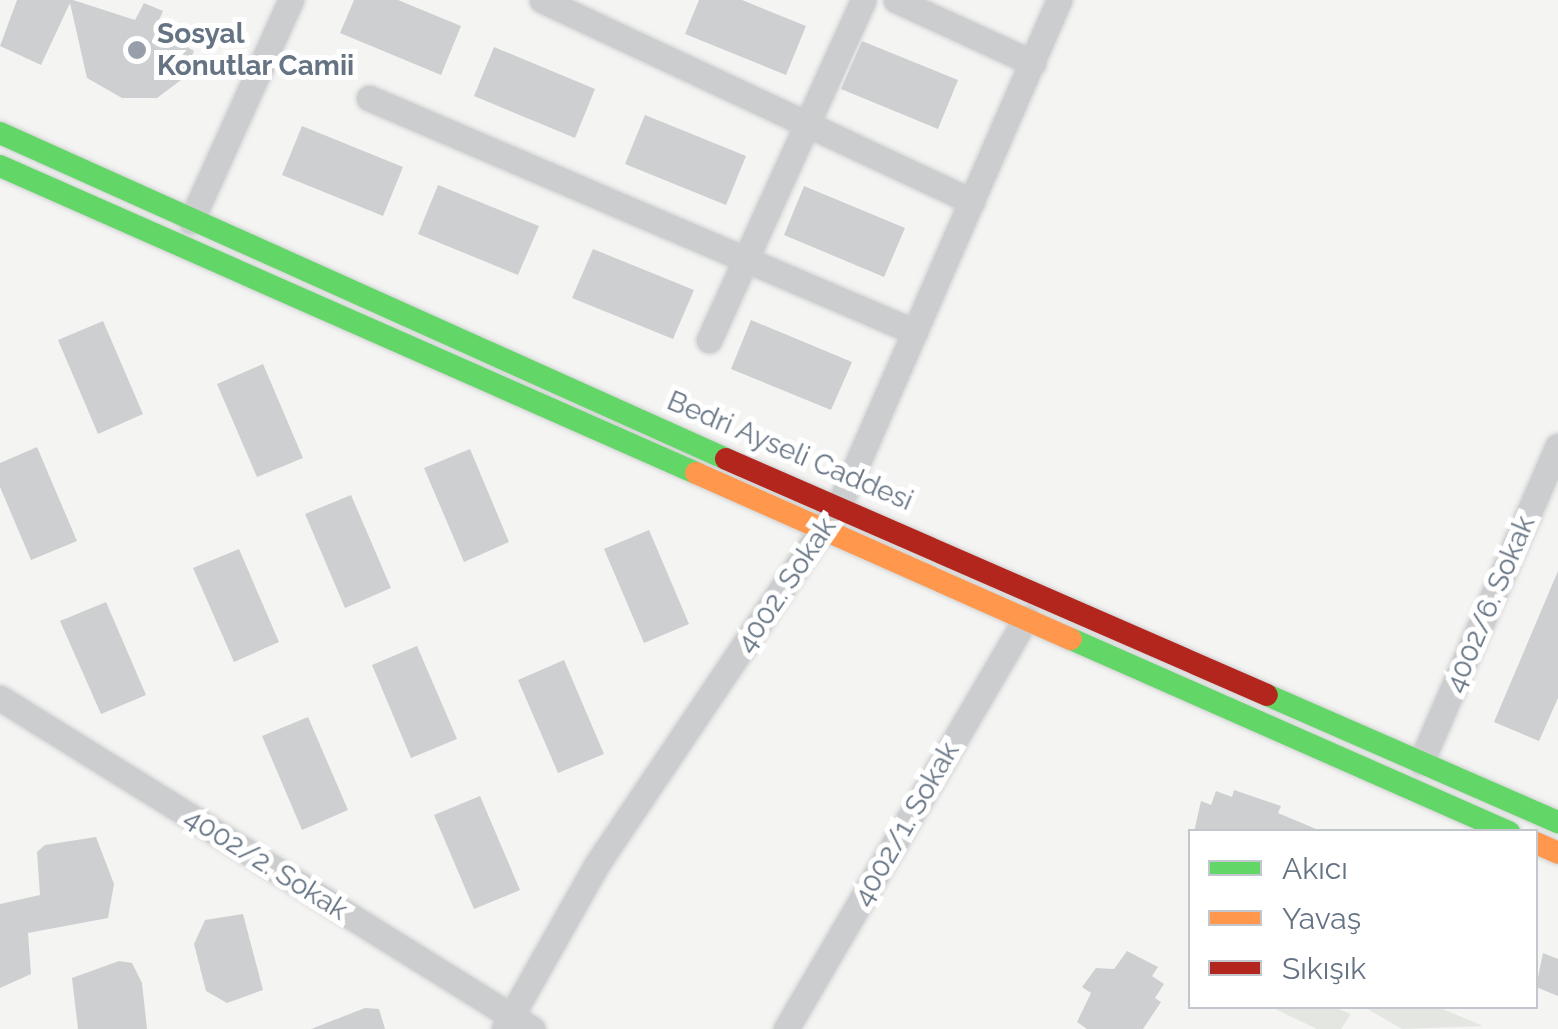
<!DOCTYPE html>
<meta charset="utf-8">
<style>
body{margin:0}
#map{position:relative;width:1558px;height:1029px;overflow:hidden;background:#f4f4f3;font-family:Raleway,sans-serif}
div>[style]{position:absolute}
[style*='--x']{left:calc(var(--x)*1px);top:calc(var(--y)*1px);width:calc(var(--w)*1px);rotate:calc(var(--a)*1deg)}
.green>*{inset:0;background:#e4e7e1}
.building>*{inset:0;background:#cecfd0}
.roads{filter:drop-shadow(0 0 2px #d0d1d2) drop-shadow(0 0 2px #d0d1d2)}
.street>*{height:25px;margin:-12.5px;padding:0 12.5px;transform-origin:12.5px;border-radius:12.5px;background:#cccdce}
.fast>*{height:22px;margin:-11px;padding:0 11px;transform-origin:11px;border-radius:11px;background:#63d668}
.slow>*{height:22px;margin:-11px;padding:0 11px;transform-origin:11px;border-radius:11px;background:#ff974d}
.jam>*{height:22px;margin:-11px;padding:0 11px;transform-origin:11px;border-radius:11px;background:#b3261e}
.dots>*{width:28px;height:28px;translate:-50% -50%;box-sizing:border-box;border:5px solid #fff;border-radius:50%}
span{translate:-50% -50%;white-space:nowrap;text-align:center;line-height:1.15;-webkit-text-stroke:10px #fff;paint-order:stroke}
.poi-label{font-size:28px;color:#657383;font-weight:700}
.left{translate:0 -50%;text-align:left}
.street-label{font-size:28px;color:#657383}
.legend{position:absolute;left:1188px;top:829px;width:350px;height:180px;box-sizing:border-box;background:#fff;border:2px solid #c1c7cd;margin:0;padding:12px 18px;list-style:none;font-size:30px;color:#657383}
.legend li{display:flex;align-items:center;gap:20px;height:50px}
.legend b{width:50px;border:2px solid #c1c7cd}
</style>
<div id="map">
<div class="green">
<div style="clip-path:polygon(1271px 1007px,1334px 1007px,1351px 1014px,1341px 1029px,1317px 1029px)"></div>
<div style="clip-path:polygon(1364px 1007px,1438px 1007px,1483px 1026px,1402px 1029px)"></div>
</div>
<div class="building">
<div style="clip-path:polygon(17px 0,73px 0,135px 20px,144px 3px,163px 11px,156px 28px,194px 51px,181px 80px,157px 98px,122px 98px,87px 78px,70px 3px,41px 65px,0 46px)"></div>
<div style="clip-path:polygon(354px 0,398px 0,461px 26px,441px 75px,340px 33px)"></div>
<div style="clip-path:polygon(699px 0,742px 0,806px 26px,786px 75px,685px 34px)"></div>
<div style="clip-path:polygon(862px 41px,958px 80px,938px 129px,841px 89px)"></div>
<div style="clip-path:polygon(494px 47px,595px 89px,575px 138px,474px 96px)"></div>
<div style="clip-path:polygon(645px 115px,746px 156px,726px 205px,625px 164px)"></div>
<div style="clip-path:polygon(302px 126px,403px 167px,383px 216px,282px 175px)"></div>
<div style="clip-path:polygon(438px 185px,539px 226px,518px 275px,418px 234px)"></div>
<div style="clip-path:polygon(804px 186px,905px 228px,884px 277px,784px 235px)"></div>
<div style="clip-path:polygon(593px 249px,694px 290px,673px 339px,572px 298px)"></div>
<div style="clip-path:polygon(751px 320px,852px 362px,831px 410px,731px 369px)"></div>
<div style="clip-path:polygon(103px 321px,143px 414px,98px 434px,58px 340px)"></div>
<div style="clip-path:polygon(263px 364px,303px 458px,257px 477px,217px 384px)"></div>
<div style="clip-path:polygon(37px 447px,77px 541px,31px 560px,0 487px,0 463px)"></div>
<div style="clip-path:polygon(470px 449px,509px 542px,464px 562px,424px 468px)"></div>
<div style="clip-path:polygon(351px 495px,391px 588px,345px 608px,305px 514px)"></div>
<div style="clip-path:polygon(649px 530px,689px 624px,644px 643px,604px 549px)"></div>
<div style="clip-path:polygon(239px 549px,279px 642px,234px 662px,193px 568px)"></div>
<div style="clip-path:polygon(1558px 571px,1558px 698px,1539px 741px,1494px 722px)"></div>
<div style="clip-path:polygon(106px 602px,146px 695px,101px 714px,60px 621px)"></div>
<div style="clip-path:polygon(417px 646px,457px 739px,411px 758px,372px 665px)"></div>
<div style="clip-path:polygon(564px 660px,604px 754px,558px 773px,518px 680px)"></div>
<div style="clip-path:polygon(308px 717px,348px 810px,302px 830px,262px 736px)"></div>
<div style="clip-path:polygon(1234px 790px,1281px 806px,1278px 813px,1323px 832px,1194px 832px,1201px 801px,1211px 805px,1216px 791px,1232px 797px)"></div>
<div style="clip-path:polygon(480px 796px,520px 890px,474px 909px,434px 815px)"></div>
<div style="clip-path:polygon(96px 837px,114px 884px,108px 918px,28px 933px,31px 974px,0 988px,0 904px,40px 895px,37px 852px,45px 845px)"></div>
<div style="clip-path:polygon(243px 914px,263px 990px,227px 1003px,206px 991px,194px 944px,205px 920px)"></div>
<div style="clip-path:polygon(1127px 951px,1158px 967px,1152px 976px,1164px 984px,1155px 998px,1161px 1002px,1143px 1029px,1087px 1029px,1077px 1022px,1091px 993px,1082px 987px,1096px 968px,1114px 969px)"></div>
<div style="clip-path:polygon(1543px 953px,1558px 959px,1558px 996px,1536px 987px)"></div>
<div style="clip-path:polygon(119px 961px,132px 963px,142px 983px,147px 1029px,78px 1029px,72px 978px)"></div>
<div style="clip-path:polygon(365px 1008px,379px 1009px,385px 1029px,311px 1029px)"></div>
</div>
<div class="roads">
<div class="street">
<div style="--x:542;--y:0;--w:475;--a:25.1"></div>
<div style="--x:896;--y:0;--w:151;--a:24.7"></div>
<div style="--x:369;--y:98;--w:594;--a:23.2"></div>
<div style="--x:191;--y:221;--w:243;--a:-65.7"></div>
<div style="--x:709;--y:340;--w:373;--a:-65.6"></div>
<div style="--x:0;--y:698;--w:627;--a:31.89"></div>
<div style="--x:1421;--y:762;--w:344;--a:-66.6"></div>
<div style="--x:504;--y:1029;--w:189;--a:-60.6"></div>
<div style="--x:597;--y:864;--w:435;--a:-56.1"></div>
<div style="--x:840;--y:503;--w:549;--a:-66.47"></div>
<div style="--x:786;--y:1029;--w:476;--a:-59.7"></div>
</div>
<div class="fast">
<div style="--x:0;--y:133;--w:796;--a:24.18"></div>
<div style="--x:0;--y:166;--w:761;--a:23.8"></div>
<div style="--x:1071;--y:639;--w:479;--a:23.8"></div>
<div style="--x:1267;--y:695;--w:318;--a:23.6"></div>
</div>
<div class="slow">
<div style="--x:696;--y:473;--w:410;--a:23.9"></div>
<div style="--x:1536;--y:843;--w:24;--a:24"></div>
</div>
<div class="jam">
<div style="--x:726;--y:459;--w:590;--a:23.57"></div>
</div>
</div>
<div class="dots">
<div style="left:137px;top:50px;background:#97a0aa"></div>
</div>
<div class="poi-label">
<span class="left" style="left:157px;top:50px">Sosyal<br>Konutlar Camii</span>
</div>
<div class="street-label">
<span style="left:790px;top:451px;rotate:23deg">Bedri Ayseli Caddesi</span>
<span style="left:786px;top:585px;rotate:-56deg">4002. Sokak</span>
<span style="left:1490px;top:604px;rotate:-67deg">4002/6. Sokak</span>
<span style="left:906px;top:824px;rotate:-60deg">4002/1. Sokak</span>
<span style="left:266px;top:864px;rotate:32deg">4002/2. Sokak</span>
</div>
<ul class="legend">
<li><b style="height:12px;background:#63d668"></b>Akıcı</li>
<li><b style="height:12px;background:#ff974d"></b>Yavaş</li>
<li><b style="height:12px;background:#b3261e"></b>Sıkışık</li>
</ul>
</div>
